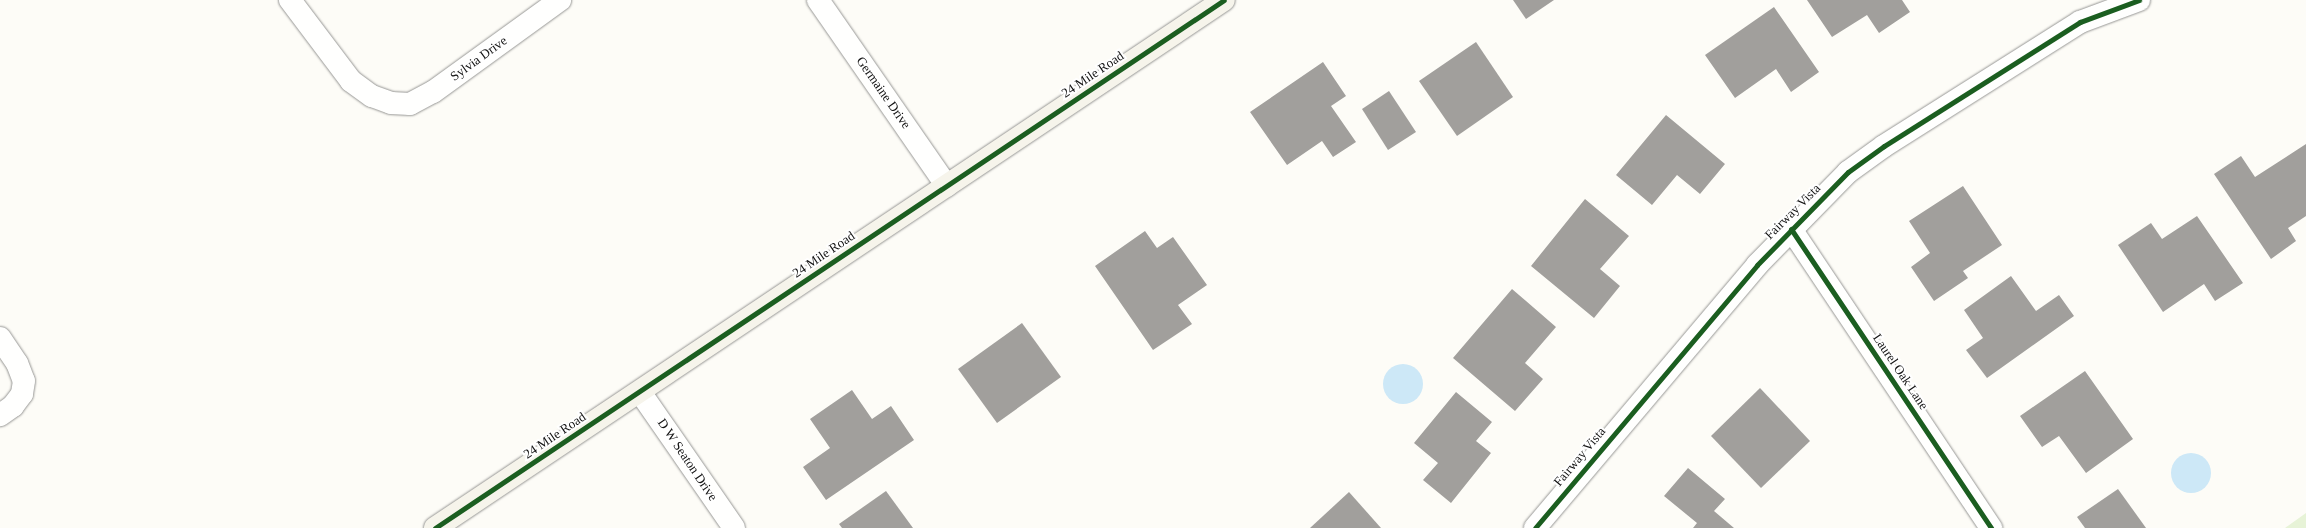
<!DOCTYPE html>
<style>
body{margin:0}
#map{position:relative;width:2306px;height:528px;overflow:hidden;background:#fdfcf7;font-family:"Times New Roman",serif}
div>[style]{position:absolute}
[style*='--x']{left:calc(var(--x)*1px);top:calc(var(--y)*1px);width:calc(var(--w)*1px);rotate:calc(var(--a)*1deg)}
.green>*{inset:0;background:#e7f3d7}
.water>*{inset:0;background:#cde8f7}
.round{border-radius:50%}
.building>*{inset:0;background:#a19f9c}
.roads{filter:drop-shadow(0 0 1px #979795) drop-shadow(0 0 1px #979795)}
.street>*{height:22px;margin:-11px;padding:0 11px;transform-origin:11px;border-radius:11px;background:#fffffe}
.secondary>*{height:22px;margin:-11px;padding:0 11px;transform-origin:11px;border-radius:11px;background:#f6f4eb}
.cycleway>*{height:5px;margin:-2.5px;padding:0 2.5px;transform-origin:2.5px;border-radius:2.5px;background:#1b5e20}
span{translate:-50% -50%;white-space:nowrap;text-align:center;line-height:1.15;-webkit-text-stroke:4px #fff;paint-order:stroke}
.street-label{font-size:13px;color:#111}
</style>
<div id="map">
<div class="green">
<div style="clip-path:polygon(2306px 513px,2306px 528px,2285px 528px)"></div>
</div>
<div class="water">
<div class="round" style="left:1383px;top:364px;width:40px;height:40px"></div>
<div class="round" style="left:2171px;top:453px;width:40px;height:40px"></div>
</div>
<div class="building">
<div style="clip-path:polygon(1513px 0,1554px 0,1526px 19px)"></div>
<div style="clip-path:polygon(1807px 0,1902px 0,1910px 12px,1879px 33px,1867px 15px,1832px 37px)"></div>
<div style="clip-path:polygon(1774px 7px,1819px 72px,1791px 92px,1776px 69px,1735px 98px,1705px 55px)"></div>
<div style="clip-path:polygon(1476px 42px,1513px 97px,1457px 136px,1419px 81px)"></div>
<div style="clip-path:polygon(1323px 62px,1346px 96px,1331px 106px,1356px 142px,1333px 157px,1322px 141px,1287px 165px,1250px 112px)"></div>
<div style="clip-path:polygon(1389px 91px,1416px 132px,1388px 150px,1362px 109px)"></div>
<div style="clip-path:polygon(1666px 115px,1725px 164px,1700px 194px,1677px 175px,1652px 205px,1616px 175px)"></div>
<div style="clip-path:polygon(2306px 144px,2306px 216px,2288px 228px,2296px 241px,2271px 259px,2214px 174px,2241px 156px,2255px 177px)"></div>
<div style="clip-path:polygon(1963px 186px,2002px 245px,1963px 271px,1968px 278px,1934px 301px,1911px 267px,1930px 253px,1909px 221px)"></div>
<div style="clip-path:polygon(1585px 199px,1629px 236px,1600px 269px,1620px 286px,1594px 318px,1531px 266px)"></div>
<div style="clip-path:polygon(2197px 216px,2243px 283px,2215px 301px,2204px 284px,2163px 312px,2118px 245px,2151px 223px,2162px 239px)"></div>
<div style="clip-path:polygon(1145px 231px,1157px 248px,1173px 237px,1207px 285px,1178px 305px,1192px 324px,1153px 350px,1095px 266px)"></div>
<div style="clip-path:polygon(2011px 276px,2036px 311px,2059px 295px,2074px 316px,1987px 378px,1966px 350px,1983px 338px,1964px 310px)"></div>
<div style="clip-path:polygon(1512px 289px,1556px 327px,1525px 363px,1543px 379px,1515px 411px,1453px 358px)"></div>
<div style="clip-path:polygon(1022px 323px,1061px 377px,997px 423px,958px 369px)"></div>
<div style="clip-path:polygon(2085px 371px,2133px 439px,2086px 473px,2059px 436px,2042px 447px,2020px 416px)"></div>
<div style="clip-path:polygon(1760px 388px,1810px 441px,1761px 488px,1711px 436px)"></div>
<div style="clip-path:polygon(852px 390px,872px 419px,891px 406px,914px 440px,826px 500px,803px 467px,830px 448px,810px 419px)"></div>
<div style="clip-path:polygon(1456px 392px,1492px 422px,1476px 441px,1491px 453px,1451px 503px,1423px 480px,1438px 463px,1414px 443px)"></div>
<div style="clip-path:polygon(1688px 468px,1725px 499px,1714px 511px,1734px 528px,1693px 528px,1697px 523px,1664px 496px)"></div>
<div style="clip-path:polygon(2118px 489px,2146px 528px,2085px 528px,2077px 517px)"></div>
<div style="clip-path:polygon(886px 491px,913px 528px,842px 528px,839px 524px)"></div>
<div style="clip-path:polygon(1349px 492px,1381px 528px,1310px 528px)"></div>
</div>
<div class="roads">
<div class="street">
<div style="--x:290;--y:0;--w:101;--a:53"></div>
<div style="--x:351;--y:81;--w:26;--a:36"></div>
<div style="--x:372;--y:96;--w:20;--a:20"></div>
<div style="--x:391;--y:103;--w:19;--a:3"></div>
<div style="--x:410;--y:104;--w:26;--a:-28"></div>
<div style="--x:433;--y:92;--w:157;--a:-35.9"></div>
<div style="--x:818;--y:0;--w:226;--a:55.3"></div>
<div style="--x:1791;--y:229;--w:360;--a:56.2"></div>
<div style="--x:0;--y:338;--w:30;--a:56"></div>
<div style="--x:17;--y:363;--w:19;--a:69"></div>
<div style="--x:24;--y:381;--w:13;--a:99"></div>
<div style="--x:22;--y:394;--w:15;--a:127"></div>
<div style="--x:13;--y:406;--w:16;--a:145"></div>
<div style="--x:640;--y:392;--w:165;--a:55.3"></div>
<div style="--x:1535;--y:528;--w:344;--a:-49.8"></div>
<div style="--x:1757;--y:265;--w:130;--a:-45.6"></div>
<div style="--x:1848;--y:172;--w:44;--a:-35.8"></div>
<div style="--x:1884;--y:146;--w:232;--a:-32.3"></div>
<div style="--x:2080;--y:22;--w:63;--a:-20.4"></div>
</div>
<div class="secondary">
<div style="--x:435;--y:528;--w:949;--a:-33.79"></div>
</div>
</div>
<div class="cycleway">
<div style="--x:1791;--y:229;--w:360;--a:56.2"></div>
<div style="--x:435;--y:528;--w:949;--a:-33.79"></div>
<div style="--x:1535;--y:528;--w:344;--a:-49.8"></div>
<div style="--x:1757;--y:265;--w:130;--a:-45.6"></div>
<div style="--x:1848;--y:172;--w:44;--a:-35.8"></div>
<div style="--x:1884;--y:146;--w:232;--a:-32.3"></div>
<div style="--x:2080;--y:22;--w:63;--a:-20.4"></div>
</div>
<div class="street-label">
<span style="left:479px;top:59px;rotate:-36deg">Sylvia Drive</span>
<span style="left:1093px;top:75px;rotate:-34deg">24 Mile Road</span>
<span style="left:883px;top:93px;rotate:55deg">Germaine Drive</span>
<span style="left:1793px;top:212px;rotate:-45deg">Fairway Vista</span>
<span style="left:824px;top:255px;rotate:-34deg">24 Mile Road</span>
<span style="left:1900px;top:372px;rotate:56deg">Laurel Oak Lane</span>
<span style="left:555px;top:436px;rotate:-34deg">24 Mile Road</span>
<span style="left:1580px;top:457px;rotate:-50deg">Fairway Vista</span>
<span style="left:687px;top:460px;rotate:56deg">D W Seaton Drive</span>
</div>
</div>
